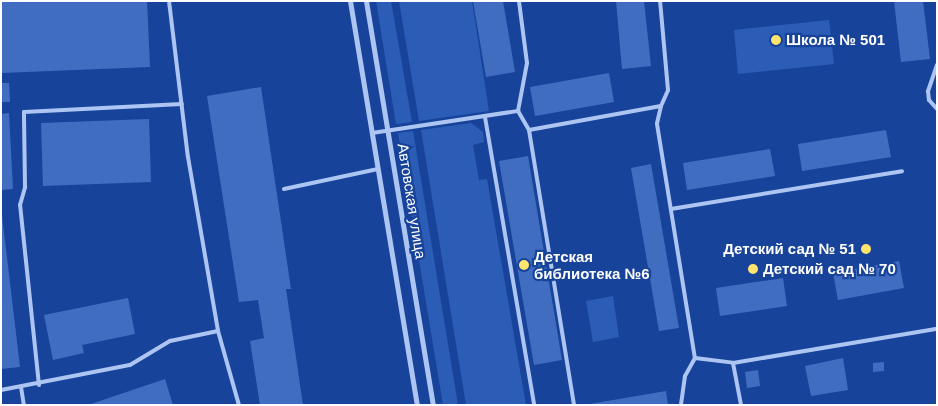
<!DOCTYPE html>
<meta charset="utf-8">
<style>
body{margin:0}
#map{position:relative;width:938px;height:406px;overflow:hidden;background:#18439a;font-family:Arial,sans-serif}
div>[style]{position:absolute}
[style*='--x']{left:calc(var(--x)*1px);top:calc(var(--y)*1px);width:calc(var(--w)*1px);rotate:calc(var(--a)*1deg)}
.green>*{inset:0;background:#2b5db7}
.building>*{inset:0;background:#416dc1}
.service>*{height:4px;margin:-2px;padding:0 2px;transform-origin:2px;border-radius:2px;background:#adc5f2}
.minor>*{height:5px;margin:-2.5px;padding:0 2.5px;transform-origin:2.5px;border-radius:2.5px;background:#adc5f2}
.dots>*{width:14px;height:14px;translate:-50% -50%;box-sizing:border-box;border:2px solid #18439a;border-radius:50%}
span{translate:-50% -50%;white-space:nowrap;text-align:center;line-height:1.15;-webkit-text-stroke:4.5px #18439a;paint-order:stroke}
.poi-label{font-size:15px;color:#fff;font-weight:700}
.left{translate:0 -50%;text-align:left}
.right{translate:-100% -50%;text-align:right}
.street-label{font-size:15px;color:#fff}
.frame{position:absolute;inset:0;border:2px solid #fff;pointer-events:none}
</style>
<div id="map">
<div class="green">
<div style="clip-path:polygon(376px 1px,391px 1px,412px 122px,396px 124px)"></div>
<div style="clip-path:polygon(399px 1px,472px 1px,489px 111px,419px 121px)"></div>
<div style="clip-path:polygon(829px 20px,834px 64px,738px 74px,734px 30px)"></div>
<div style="clip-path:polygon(471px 123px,483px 132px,484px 142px,473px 145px,479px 180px,487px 179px,526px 405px,466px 405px,421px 130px)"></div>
<div style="clip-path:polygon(413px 131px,458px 405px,443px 405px,398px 133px)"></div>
<div style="clip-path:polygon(613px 296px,619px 337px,593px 342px,586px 301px)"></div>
</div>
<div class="building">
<div style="clip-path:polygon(1px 1px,147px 1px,150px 67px,1px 73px)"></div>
<div style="clip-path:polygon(473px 1px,503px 1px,515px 72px,486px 77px)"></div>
<div style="clip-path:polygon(616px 1px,644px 1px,651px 66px,622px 69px)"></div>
<div style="clip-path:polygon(894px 1px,923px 1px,930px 59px,901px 62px)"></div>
<div style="clip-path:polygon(609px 73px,614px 102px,535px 116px,530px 87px)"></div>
<div style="clip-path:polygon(1px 83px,9px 83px,10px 102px,1px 102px)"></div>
<div style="clip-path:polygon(261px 87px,291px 289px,286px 289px,303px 405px,260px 405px,250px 341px,264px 338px,258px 300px,239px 302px,207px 96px)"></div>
<div style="clip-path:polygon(9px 113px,13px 189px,1px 190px,1px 114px)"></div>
<div style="clip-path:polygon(149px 119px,151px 182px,43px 186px,41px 123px)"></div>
<div style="clip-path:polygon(886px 130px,891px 157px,802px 171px,798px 144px)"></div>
<div style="clip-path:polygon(770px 149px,775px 176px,687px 190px,683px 163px)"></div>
<div style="clip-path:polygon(528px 156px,562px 360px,534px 365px,499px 161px)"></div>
<div style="clip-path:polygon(651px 164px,679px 328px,659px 331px,631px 168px)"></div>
<div style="clip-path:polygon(1px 207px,20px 367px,1px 369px)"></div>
<div style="clip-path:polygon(899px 261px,904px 288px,838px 300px,833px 273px)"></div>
<div style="clip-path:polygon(783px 278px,787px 306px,720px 316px,716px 288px)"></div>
<div style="clip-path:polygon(128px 298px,135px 334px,82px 345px,84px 353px,53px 360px,44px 315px)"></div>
<div style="clip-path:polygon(843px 358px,848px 390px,811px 396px,805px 366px)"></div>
<div style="clip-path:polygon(884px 362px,884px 371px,873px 372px,873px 363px)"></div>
<div style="clip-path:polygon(758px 370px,760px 386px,747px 388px,745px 372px)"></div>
<div style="clip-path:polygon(165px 379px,173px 405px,91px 405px,91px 404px)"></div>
<div style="clip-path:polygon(666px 391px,668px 405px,590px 405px,590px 404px)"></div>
</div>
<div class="service">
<div style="--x:169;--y:1;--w:157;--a:83.1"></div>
<div style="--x:188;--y:157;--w:177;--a:80.2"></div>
<div style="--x:218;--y:331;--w:77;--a:74.2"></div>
<div style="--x:937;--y:65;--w:28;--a:109"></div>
<div style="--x:928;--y:91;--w:9;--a:84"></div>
<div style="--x:929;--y:100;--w:12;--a:48"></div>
<div style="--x:661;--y:106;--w:18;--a:103"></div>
<div style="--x:657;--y:124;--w:237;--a:80.8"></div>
<div style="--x:695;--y:358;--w:21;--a:119"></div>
<div style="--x:685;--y:376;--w:29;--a:98"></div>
<div style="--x:518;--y:111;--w:49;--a:-79.4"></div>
<div style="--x:527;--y:63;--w:63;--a:-97.4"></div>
<div style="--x:485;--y:117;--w:292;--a:80.3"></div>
<div style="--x:529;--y:130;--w:134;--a:-10.3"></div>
<div style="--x:661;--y:106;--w:17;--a:-66"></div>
<div style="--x:668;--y:90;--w:89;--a:-95.1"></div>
<div style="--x:372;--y:133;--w:148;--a:-8.6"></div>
<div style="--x:518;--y:111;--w:22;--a:60"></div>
<div style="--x:529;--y:130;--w:279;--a:80.7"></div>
<div style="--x:284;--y:189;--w:96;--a:-12"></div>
<div style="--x:671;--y:209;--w:234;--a:-9.3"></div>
<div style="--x:695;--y:358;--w:38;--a:7"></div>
<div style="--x:733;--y:363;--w:207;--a:-9.5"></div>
<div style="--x:733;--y:363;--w:43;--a:79.2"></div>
<div style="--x:39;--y:385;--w:181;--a:-96"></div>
<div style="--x:20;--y:205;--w:19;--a:-74"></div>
<div style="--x:25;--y:187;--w:75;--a:-90.8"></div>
<div style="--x:24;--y:112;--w:158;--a:-2.9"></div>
<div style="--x:21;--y:387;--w:18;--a:81"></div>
<div style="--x:1;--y:390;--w:131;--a:-11"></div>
<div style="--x:130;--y:365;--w:47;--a:-31"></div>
<div style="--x:170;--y:341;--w:49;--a:-11.8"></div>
</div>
<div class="minor">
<div style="--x:350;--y:1;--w:410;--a:80.6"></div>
<div style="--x:366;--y:1;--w:410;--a:80.6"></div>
</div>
<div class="dots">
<div style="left:776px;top:40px;background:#ffe46e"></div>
<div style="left:866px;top:249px;background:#ffe46e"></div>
<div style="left:524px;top:265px;background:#ffe46e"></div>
<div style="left:753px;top:269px;background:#ffe46e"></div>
</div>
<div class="poi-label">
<span class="left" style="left:786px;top:40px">Школа № 501</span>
<span class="right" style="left:856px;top:249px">Детский сад № 51</span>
<span class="left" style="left:534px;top:265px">Детская<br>библиотека №6</span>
<span class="left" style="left:763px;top:269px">Детский сад № 70</span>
</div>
<div class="street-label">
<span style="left:412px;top:201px;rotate:81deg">Автовская улица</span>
</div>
<div class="frame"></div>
</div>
